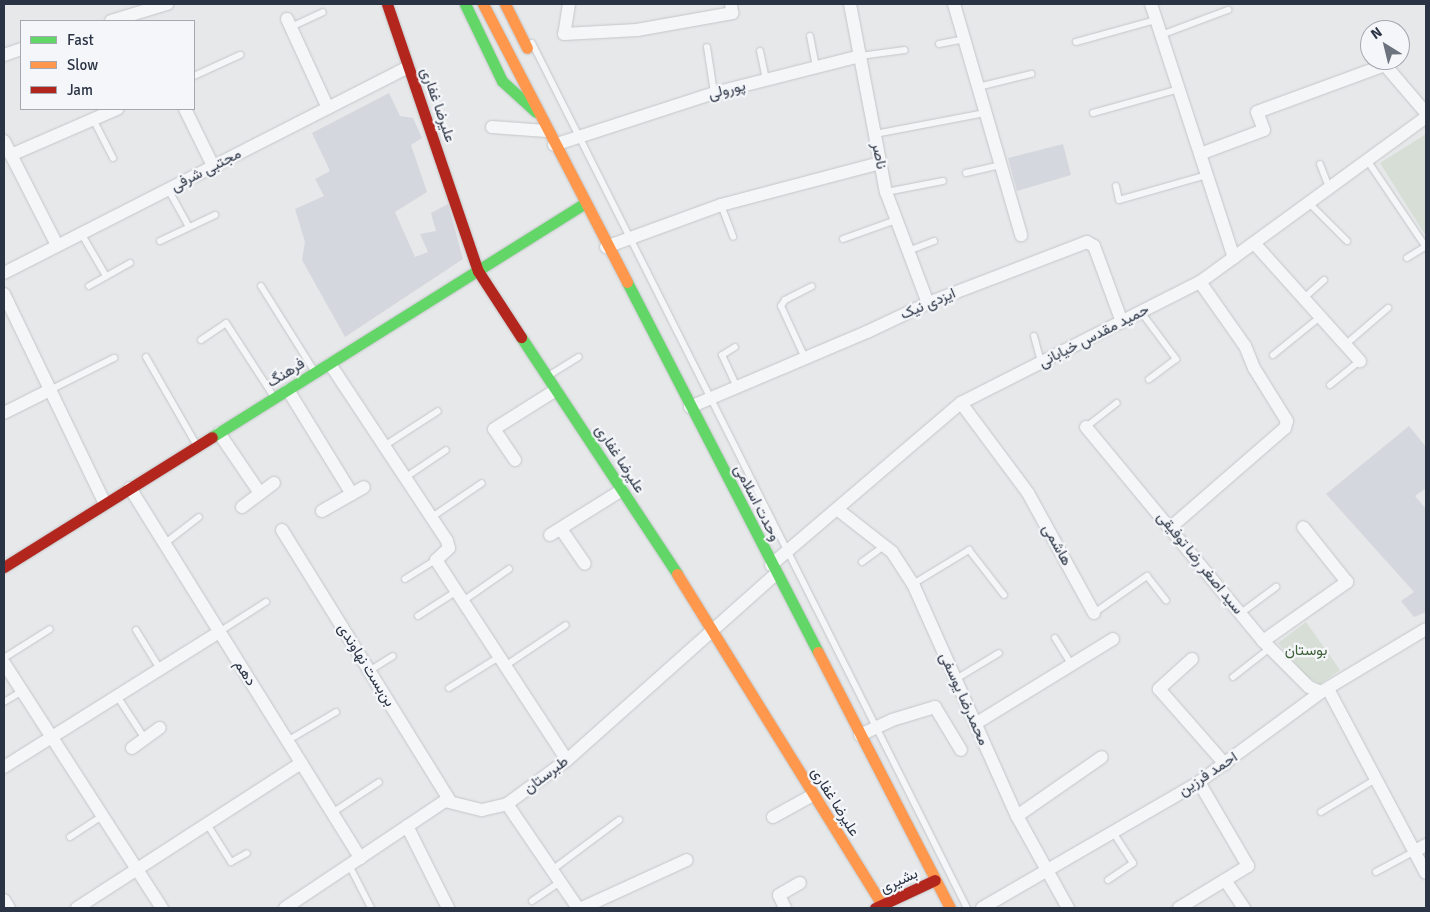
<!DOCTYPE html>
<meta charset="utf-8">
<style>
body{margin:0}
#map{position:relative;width:1430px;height:912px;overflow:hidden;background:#e6e8ea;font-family:Signika,Vazirmatn,sans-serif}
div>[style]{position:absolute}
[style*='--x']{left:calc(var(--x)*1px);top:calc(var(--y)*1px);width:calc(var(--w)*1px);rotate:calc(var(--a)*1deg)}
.built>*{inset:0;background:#d4d7dd}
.green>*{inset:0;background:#d6ded6}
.roads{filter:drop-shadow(0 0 1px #c4c6c8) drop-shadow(0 0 1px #c4c6c8)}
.lane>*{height:6px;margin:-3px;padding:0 3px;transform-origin:3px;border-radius:3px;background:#f5f6f7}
.street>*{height:12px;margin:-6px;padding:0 6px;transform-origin:6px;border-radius:6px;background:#f5f6f7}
.fast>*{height:11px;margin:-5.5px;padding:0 5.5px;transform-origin:5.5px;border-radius:5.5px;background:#63d668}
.slow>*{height:11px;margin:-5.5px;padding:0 5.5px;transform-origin:5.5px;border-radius:5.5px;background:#ff974d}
.jam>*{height:11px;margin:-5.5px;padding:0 5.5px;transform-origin:5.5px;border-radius:5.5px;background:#b3261e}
span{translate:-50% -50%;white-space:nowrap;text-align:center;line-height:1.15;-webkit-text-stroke:4.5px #f4f6f9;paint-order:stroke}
.street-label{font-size:15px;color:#2b3445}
.park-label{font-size:15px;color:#3f6138}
.frame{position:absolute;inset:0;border:5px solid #2b3445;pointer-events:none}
.legend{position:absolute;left:20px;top:20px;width:175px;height:90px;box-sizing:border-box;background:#f4f6f9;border:1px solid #a4a8b1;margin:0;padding:6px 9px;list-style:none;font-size:15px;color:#2b3445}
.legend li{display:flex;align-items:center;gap:10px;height:25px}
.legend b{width:25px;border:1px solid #a4a8b1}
.north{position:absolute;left:1360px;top:20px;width:50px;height:50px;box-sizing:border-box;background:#f4f6f9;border:1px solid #a4a8b1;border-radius:50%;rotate:324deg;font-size:14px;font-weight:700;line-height:20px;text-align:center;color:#2b3445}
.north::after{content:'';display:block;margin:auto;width:18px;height:22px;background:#6c737f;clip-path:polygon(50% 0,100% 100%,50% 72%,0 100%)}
</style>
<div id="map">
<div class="built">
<div style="clip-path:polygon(389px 93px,400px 116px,413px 118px,422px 138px,411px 145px,427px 192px,395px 212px,415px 257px,428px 252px,420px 234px,436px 231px,431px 213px,448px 204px,463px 259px,345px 337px,302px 260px,305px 242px,295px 209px,324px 196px,315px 179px,330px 171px,312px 133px)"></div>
<div style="clip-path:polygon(1063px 144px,1071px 175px,1017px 191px,1008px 158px)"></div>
<div style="clip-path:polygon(1409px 426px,1426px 447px,1426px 488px,1415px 496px,1426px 509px,1426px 612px,1414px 617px,1401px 601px,1414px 592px,1326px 494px)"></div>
</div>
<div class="green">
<div style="clip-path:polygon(1426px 134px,1426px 236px,1380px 163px)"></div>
<div style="clip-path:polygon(1306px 622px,1340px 670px,1320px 684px,1307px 677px,1278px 643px)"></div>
</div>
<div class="roads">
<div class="lane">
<div style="--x:291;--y:27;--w:35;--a:-25"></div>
<div style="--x:1161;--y:35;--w:72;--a:-20.5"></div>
<div style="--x:810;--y:36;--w:32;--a:79"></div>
<div style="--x:1076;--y:42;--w:83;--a:-15.4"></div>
<div style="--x:532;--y:43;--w:968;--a:63.3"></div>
<div style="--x:939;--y:44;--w:25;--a:-11"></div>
<div style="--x:707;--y:47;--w:47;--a:81.3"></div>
<div style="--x:760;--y:51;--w:30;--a:78"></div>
<div style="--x:860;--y:56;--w:45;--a:-7.6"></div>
<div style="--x:194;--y:76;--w:51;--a:-24.5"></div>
<div style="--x:978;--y:87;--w:55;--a:-13.8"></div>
<div style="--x:1093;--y:113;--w:89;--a:-15.6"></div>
<div style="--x:93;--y:119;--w:44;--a:62.9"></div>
<div style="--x:875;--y:134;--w:112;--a:-10.8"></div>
<div style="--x:1367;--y:160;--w:105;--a:55.9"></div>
<div style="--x:1320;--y:164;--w:26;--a:69"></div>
<div style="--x:966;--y:173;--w:35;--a:-13"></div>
<div style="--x:1116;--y:186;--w:14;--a:78"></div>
<div style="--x:1119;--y:200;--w:91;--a:-15.9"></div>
<div style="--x:168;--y:189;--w:43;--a:61.1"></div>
<div style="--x:886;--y:192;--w:58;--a:-10.9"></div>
<div style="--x:1309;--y:203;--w:54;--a:45"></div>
<div style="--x:721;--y:205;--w:34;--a:69"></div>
<div style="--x:81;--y:233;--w:50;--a:59.8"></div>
<div style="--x:843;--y:239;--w:56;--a:-19.7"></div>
<div style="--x:160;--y:241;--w:61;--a:-25.3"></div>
<div style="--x:908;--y:251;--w:28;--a:-21"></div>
<div style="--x:1407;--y:258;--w:22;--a:-32"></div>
<div style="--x:89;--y:286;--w:47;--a:-29.3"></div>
<div style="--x:261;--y:286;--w:102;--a:57.9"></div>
<div style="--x:1304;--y:298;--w:27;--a:-42"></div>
<div style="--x:1141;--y:312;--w:59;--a:53.3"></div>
<div style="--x:1176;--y:359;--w:34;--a:143"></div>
<div style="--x:1034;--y:336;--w:28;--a:75"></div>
<div style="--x:201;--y:340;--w:30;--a:-34"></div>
<div style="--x:226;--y:323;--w:88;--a:57"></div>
<div style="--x:1345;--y:345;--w:57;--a:-40.7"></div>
<div style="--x:735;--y:347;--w:15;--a:148"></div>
<div style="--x:722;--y:355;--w:35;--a:65"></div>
<div style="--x:1273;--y:355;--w:60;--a:-39"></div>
<div style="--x:146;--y:357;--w:100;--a:60.1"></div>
<div style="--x:805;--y:358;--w:57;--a:-114.8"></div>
<div style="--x:781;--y:306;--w:7;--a:-56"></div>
<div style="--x:785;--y:300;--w:30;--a:-27"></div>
<div style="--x:548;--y:376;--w:36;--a:-32"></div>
<div style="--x:1330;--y:385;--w:38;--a:-39"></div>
<div style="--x:50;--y:390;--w:72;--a:-26.6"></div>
<div style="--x:1086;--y:427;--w:39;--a:-38"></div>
<div style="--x:384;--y:446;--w:64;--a:-32.9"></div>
<div style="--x:406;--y:477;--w:48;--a:-34"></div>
<div style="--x:432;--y:517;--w:60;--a:-34.2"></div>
<div style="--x:164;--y:544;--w:44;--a:-37.6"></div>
<div style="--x:862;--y:562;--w:27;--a:-36"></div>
<div style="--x:405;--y:579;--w:36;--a:-32"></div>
<div style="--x:913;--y:584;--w:66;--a:-31.3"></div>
<div style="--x:969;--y:550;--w:57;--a:52.1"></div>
<div style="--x:463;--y:601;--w:56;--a:-34.8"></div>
<div style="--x:1094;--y:613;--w:65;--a:-34.9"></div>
<div style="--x:1147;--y:576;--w:31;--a:52"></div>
<div style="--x:1241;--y:613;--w:44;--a:-36.6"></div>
<div style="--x:418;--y:616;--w:46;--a:-32.7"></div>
<div style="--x:136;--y:630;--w:46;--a:58.4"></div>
<div style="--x:219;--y:632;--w:56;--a:-32.6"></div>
<div style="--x:1055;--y:638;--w:31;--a:58"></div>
<div style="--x:4;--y:658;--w:54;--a:-32.2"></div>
<div style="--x:505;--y:666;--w:73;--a:-33.9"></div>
<div style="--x:369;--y:671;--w:28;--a:-32"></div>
<div style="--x:1233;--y:677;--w:47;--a:-38.1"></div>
<div style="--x:956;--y:679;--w:50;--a:-31.2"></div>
<div style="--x:449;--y:688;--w:59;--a:-31.8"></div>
<div style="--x:117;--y:696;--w:51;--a:56.9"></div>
<div style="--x:4;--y:702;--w:21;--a:-31"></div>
<div style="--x:287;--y:741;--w:57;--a:-30.6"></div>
<div style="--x:1321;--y:812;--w:64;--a:-31"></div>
<div style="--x:332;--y:813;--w:56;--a:-33.4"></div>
<div style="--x:207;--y:824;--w:45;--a:57.7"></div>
<div style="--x:231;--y:862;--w:18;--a:-29"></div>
<div style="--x:70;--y:837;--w:38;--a:-33"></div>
<div style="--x:349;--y:865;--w:48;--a:62.9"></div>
<div style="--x:552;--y:870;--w:84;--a:-36.7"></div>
<div style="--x:1376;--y:872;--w:44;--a:-28.3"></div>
<div style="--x:1108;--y:880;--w:30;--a:-34"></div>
<div style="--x:1133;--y:863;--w:38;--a:-123"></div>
<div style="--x:532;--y:901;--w:34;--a:-34"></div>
</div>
<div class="street">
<div style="--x:569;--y:4;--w:30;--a:99"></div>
<div style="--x:564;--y:34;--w:73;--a:-3.1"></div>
<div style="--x:637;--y:30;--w:97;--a:-10.1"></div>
<div style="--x:732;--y:13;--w:9;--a:-96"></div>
<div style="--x:850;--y:4;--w:191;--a:79.2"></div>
<div style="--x:886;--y:192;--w:119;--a:69.3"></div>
<div style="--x:954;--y:4;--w:241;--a:73.8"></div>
<div style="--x:1151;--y:4;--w:267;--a:71.9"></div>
<div style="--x:287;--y:19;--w:98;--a:65.3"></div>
<div style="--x:111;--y:21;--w:59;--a:-16.9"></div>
<div style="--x:4;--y:55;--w:18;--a:-19"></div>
<div style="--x:185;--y:109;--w:64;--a:63.8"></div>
<div style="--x:492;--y:127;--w:54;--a:4.2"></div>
<div style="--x:4;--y:141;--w:117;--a:63"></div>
<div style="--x:554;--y:145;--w:168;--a:-18"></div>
<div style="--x:714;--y:93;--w:151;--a:-14.2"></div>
<div style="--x:1200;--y:154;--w:68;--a:-20.6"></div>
<div style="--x:1264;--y:130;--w:19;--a:-111"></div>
<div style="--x:1257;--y:112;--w:136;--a:-20.2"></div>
<div style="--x:1385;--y:65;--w:63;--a:49.5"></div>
<div style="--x:11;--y:155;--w:116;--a:-23.5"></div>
<div style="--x:1254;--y:243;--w:159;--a:48.1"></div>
<div style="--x:606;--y:247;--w:122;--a:-20.1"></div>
<div style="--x:721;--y:205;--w:164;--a:-14.8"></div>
<div style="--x:4;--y:273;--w:454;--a:-27"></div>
<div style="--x:4;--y:294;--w:233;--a:64.3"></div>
<div style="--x:330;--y:364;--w:212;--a:56.5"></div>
<div style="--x:447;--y:541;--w:7;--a:74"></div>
<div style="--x:449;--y:548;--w:18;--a:137"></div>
<div style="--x:436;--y:560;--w:239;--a:56.8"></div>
<div style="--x:288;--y:390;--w:122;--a:58.4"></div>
<div style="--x:961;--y:403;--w:112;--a:53.3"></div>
<div style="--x:1028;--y:493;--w:137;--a:61.2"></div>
<div style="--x:690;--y:407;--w:192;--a:-23"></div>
<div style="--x:867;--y:332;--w:68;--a:-25.4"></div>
<div style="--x:928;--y:303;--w:170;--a:-21"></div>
<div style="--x:1087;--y:242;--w:8;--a:30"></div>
<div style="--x:1094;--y:246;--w:81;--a:69.8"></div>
<div style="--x:4;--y:413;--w:51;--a:-26.6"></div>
<div style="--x:1086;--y:427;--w:278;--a:50.4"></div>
<div style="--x:1263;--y:641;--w:65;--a:45"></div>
<div style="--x:1309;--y:687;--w:13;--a:23"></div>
<div style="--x:219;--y:433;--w:73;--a:55.7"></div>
<div style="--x:515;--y:460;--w:37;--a:-124"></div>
<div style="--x:494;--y:429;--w:73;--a:-32.2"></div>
<div style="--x:130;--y:488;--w:436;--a:58.1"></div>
<div style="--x:242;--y:507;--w:40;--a:-37"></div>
<div style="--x:837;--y:509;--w:70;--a:38"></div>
<div style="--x:892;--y:552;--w:38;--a:57"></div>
<div style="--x:913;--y:584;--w:254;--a:65.9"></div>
<div style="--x:1017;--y:816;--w:105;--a:61"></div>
<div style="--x:322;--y:511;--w:48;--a:-29.7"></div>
<div style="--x:1171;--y:527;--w:151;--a:-41"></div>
<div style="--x:1285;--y:428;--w:7;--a:-74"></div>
<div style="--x:1287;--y:421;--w:62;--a:-121.9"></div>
<div style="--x:1254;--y:368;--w:24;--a:-112"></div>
<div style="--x:1245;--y:346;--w:78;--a:-125.1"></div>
<div style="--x:561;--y:529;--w:42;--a:55.6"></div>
<div style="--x:282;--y:530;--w:319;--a:58.2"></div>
<div style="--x:550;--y:535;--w:85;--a:-32"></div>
<div style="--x:771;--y:565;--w:250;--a:-40.5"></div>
<div style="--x:961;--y:403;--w:268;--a:-26.9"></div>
<div style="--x:1200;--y:282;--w:280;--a:-36.1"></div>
<div style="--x:1263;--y:641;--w:103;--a:-35.1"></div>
<div style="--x:1347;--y:582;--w:70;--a:-128.7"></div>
<div style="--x:1192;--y:659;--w:45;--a:137.7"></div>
<div style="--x:1159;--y:689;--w:100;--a:48.7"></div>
<div style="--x:4;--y:663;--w:292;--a:57.2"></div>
<div style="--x:1328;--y:689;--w:208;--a:62"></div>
<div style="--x:975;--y:724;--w:162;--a:-31.6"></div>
<div style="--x:860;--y:735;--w:35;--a:-25"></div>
<div style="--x:892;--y:720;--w:45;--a:-16.8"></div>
<div style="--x:935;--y:707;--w:50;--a:58.8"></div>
<div style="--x:132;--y:748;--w:34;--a:-36"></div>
<div style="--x:4;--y:767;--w:254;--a:-32.1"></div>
<div style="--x:507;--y:804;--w:126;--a:55.7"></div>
<div style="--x:1017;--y:816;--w:103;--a:-34.8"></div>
<div style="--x:773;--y:817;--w:46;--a:-28.8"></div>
<div style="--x:407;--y:826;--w:92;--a:63.4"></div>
<div style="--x:1415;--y:851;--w:13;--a:-29"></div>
<div style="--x:1225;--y:880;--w:34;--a:56"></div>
<div style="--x:4;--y:900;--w:9;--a:58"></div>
<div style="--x:77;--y:908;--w:267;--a:-32.9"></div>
<div style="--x:285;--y:908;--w:192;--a:-33.8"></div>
<div style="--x:445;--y:801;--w:38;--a:14"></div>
<div style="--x:482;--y:810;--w:26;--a:-13"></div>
<div style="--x:507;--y:804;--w:74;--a:-36.3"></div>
<div style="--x:567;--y:760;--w:280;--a:-41.7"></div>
<div style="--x:582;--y:908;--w:115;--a:-24.6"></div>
<div style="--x:785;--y:908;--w:14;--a:-115"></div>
<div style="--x:779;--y:895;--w:24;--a:-30"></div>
<div style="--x:982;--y:908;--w:251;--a:-30.1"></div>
<div style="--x:1199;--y:782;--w:152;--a:-36.4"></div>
<div style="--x:1321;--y:692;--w:122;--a:-31"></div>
<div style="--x:1179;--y:908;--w:81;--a:-31.3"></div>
<div style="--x:1248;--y:866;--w:97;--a:-120.3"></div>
</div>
<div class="fast">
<div style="--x:465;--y:4;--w:85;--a:64.3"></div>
<div style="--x:502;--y:81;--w:46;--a:42.4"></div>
<div style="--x:627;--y:282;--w:416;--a:62.7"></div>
<div style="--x:521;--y:337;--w:284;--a:56.6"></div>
<div style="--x:212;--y:437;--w:439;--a:-32.1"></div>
</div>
<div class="slow">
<div style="--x:483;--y:4;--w:313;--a:62.6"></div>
<div style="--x:505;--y:4;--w:49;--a:63.4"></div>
<div style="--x:677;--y:574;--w:389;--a:58.2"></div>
<div style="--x:818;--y:652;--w:288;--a:62.7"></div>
</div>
<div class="jam">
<div style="--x:387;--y:4;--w:282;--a:71.2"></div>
<div style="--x:478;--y:271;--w:79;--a:56.9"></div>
<div style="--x:4;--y:567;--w:245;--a:-32"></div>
<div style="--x:875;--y:908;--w:66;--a:-25"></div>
</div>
</div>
<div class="street-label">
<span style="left:727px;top:90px;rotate:-14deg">پورولی</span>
<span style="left:438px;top:105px;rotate:71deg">علیرضا غفاری</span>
<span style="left:879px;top:156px;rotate:79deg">ناصر</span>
<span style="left:206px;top:170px;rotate:-27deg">مجتبی شرفی</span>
<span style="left:928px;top:304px;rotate:-23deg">ایزدی نیک</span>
<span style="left:1094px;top:336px;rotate:-27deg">حمید مقدس خیابانی</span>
<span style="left:286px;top:373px;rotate:-32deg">فرهنگ</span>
<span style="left:620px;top:459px;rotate:57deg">علیرضا غفاری</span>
<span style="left:757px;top:503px;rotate:63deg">وحدت اسلامی</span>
<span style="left:1057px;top:545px;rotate:61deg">هاشمی</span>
<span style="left:1200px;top:563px;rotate:51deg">سید اصغر رضا توفیقی</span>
<span style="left:366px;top:665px;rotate:58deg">بن‌بست نهاوندی</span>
<span style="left:245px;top:673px;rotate:58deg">دهم</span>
<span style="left:964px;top:699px;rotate:66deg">محمدرضا یوسفی</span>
<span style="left:1208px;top:774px;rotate:-33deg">احمد فرزین</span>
<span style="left:546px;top:775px;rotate:-37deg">طبرستان</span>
<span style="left:835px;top:802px;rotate:58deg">علیرضا غفاری</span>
<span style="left:899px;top:881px;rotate:-25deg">بشیری</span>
</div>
<div class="park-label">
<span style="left:1306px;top:651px">بوستان</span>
</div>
<div class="frame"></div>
<ul class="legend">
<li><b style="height:6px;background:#63d668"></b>Fast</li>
<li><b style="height:6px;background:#ff974d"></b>Slow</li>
<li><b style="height:6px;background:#b3261e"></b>Jam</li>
</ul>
<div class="north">N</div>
</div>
